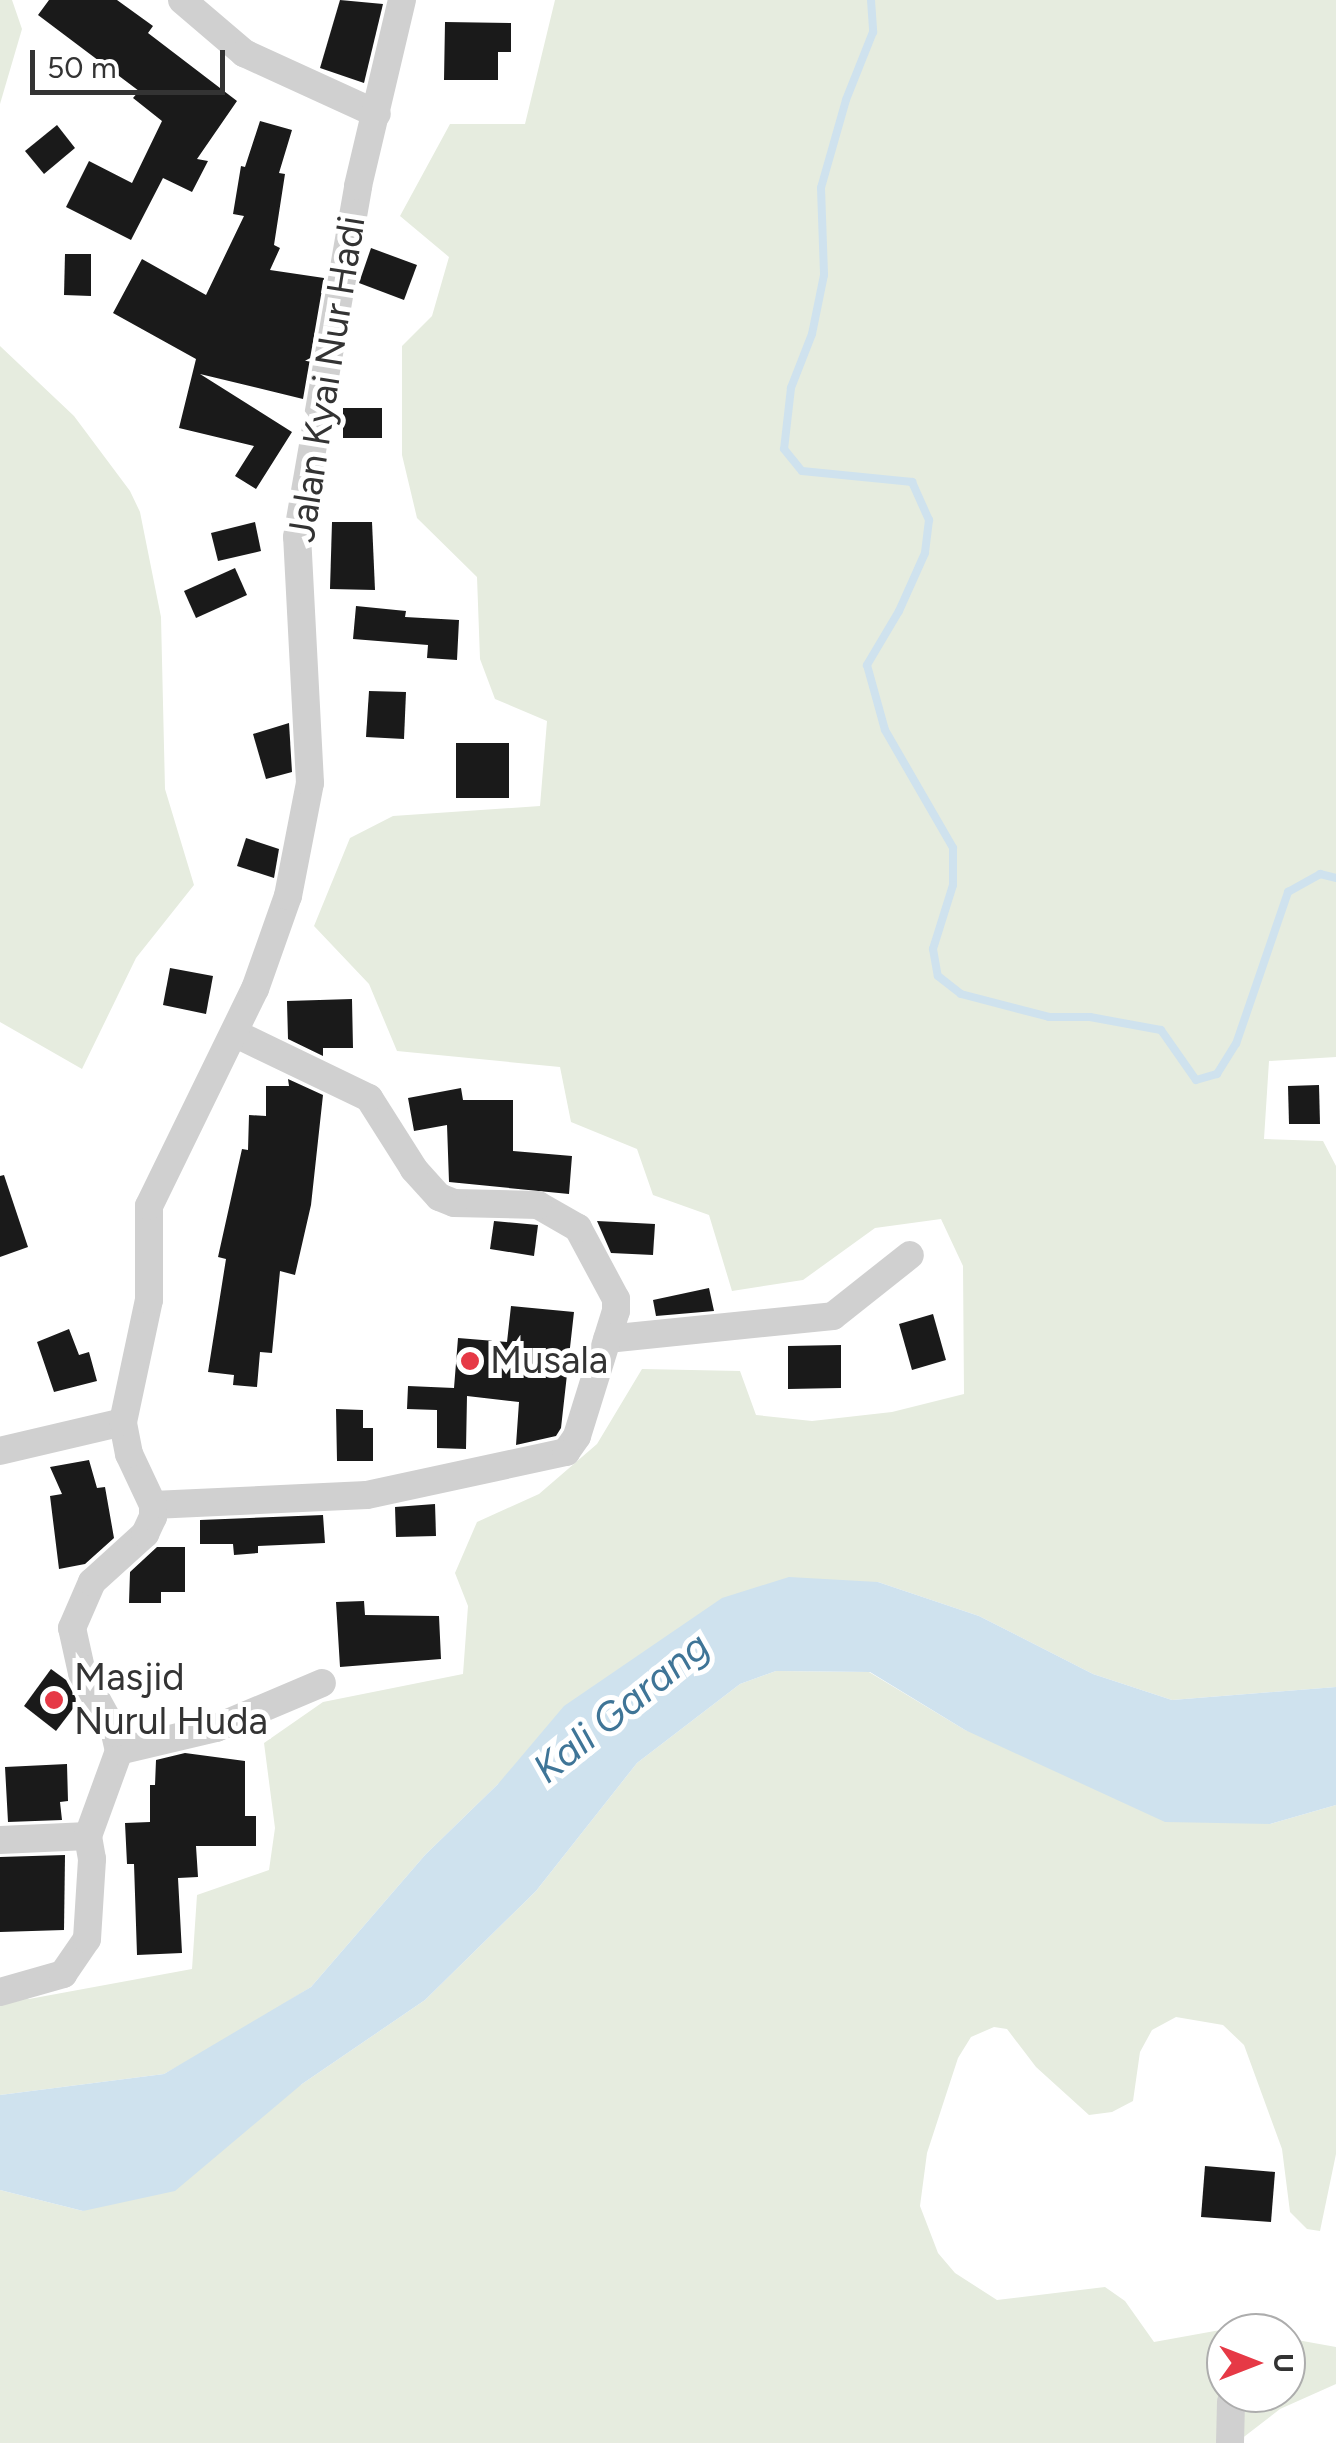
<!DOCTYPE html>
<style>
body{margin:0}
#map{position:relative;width:1336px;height:2443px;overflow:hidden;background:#fff;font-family:Figtree,sans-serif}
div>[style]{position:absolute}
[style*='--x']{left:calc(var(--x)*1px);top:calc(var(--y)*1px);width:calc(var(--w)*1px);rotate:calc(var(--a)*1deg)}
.green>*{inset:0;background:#e6ecdf}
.water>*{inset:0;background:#cfe2ee}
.stream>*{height:8px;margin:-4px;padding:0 4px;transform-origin:4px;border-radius:4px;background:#cfe2ee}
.building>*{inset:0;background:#1a1a1a}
.street>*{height:28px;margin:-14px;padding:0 14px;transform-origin:14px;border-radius:14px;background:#d0d0d0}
.dots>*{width:28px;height:28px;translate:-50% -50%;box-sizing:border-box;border:5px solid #fff;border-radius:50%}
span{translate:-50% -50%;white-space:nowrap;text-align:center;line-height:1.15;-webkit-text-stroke:10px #fff;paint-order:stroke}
.street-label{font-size:38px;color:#333}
.poi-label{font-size:38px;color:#333}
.left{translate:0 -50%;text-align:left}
.water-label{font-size:40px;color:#3f7597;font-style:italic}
.north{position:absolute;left:1206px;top:2313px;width:100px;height:100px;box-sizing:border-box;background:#fff;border:2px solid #adadad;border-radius:50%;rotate:90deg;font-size:28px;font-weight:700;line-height:40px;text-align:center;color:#333}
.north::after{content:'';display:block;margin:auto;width:35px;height:45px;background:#e63946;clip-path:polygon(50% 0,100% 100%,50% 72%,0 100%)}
.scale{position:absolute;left:30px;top:50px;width:195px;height:45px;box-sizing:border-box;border:5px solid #333;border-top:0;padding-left:12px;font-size:30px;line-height:35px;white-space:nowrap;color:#333;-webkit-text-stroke:8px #fff;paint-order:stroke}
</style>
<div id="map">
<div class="green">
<div style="clip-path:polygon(0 0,12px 0,22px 29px,0 104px)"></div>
<div style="clip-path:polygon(555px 0,1336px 0,1336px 1057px,1269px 1061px,1264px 1139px,1323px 1141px,1336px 1166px,1336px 1687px,1172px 1700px,1093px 1674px,979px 1616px,878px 1582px,498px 1784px,425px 1855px,311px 1987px,222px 2042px,164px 2074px,0 2095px,0 1984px,29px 1999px,192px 1969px,197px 1895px,269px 1870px,275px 1828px,264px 1743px,323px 1702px,463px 1674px,468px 1606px,455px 1573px,477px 1522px,539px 1494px,597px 1444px,642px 1369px,740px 1371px,756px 1415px,812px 1421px,892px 1412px,964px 1394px,963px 1266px,941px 1219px,875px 1228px,803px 1280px,732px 1291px,709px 1215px,653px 1195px,637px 1149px,571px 1122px,560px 1067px,397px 1051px,369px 984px,314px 926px,350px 838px,393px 816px,540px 806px,547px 721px,495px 699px,480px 659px,477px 577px,417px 518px,402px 455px,402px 346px,432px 316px,449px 257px,400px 216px,450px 124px,525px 124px)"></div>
<div style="clip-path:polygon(0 346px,74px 416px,130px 491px,140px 512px,161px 617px,165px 789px,194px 885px,136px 958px,82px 1069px,0 1022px)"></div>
<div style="clip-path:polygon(776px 1671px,869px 1672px,965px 1730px,1270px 1824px,1336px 1805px,1336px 2154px,1320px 2231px,1307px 2229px,1290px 2212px,1282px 2149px,1244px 2045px,1223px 2025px,1176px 2017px,1152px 2030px,1140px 2052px,1133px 2101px,1112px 2112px,1089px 2115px,1036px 2067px,1007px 2029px,994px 2027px,971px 2037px,958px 2058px,927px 2153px,920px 2206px,938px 2253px,955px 2273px,997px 2300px,1105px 2287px,1125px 2301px,1154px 2342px,1248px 2325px,1274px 2333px,1226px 2333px,1226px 2393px,1286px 2393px,1286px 2338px,1336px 2347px,1336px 2384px,1280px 2409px,1236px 2443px,0 2443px,0 2190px,83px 2211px,302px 2084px,425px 2000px,536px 1891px,637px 1763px,740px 1684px)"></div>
</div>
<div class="water">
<div style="clip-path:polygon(789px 1577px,878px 1582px,979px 1616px,1093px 1674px,1172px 1700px,1336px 1687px,1336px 1805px,1270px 1824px,1165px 1822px,965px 1730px,870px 1672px,776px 1671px,740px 1684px,637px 1763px,536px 1891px,425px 2000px,302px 2084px,175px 2191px,83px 2211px,0 2190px,0 2095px,164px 2074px,311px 1987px,425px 1855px,498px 1784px,564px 1706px,722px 1598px)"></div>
</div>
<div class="stream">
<div style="--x:871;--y:0;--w:32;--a:86"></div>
<div style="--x:873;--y:32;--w:73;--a:111.7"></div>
<div style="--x:846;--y:100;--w:91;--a:105.9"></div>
<div style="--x:821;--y:188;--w:87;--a:88"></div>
<div style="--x:824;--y:275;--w:60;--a:101.5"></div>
<div style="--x:812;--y:334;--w:58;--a:111.3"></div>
<div style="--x:791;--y:388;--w:61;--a:96.5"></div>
<div style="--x:784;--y:449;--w:28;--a:51"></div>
<div style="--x:802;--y:471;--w:111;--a:5.7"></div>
<div style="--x:912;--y:482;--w:42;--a:65.9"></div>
<div style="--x:929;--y:520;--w:33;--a:97"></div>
<div style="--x:925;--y:553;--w:64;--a:114.1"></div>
<div style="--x:899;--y:611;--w:63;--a:120.7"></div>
<div style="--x:867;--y:665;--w:67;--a:74.5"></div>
<div style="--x:885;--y:730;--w:136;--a:60"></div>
<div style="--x:953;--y:848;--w:37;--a:90"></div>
<div style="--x:953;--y:885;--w:67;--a:107.4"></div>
<div style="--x:933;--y:949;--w:27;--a:80"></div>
<div style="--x:938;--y:976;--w:29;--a:38"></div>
<div style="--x:961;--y:994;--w:91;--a:14.6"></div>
<div style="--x:1049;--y:1017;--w:41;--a:0"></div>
<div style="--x:1090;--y:1017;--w:72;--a:10.4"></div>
<div style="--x:1161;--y:1030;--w:61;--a:55"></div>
<div style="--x:1196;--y:1080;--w:22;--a:-16"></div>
<div style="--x:1217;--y:1074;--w:36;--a:-58"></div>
<div style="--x:1236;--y:1044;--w:161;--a:-71.1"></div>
<div style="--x:1288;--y:892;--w:37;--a:-29"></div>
<div style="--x:1320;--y:874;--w:16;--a:14"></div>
</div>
<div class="building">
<div style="clip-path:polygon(49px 0,117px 0,153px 26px,148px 33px,237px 101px,197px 159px,208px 161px,192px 192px,163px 178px,131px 240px,66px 207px,89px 161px,132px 183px,162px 121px,133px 98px,139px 91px,38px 15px)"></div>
<div style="clip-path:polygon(340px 0,383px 4px,364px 83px,320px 68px)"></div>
<div style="clip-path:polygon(445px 22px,511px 23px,511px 52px,498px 52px,498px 80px,444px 80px)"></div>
<div style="clip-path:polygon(260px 121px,292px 130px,279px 173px,285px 174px,274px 245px,280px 248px,270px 270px,324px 278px,303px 399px,200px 374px,292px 432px,256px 489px,235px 476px,254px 446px,179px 428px,196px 359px,113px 313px,142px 259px,206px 295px,244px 216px,233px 214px,241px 166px,245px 167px)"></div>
<div style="clip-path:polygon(57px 125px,75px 148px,44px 174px,25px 151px)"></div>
<div style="clip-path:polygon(371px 248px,417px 265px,404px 300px,359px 283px)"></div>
<div style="clip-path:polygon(65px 254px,91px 254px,91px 296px,64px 295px)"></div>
<div style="clip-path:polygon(343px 408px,382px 408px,382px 438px,343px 438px)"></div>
<div style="clip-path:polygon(255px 522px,261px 551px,218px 561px,211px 533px)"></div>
<div style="clip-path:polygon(332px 522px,372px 522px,375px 590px,330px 589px)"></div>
<div style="clip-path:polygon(235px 568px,247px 595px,196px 618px,184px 591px)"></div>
<div style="clip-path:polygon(356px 606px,406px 611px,405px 617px,459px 620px,457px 660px,427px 658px,428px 645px,353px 639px)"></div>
<div style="clip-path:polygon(369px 691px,406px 692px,404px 739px,366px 737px)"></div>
<div style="clip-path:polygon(289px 723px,292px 772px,266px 779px,253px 734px)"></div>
<div style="clip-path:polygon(456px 743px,509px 743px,509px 798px,456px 798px)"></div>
<div style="clip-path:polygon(246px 838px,279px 849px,274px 878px,237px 866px)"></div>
<div style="clip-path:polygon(170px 968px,213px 976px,206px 1014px,163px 1005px)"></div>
<div style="clip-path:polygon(352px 999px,353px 1048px,323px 1048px,323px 1056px,288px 1039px,287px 1001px)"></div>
<div style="clip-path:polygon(288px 1079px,323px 1095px,311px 1205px,295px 1275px,280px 1271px,272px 1353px,260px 1352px,257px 1387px,233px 1385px,234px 1375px,208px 1372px,226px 1259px,218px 1257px,242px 1149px,248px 1150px,249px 1115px,266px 1116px,266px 1086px,289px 1086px)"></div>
<div style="clip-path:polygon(1319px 1085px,1320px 1124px,1289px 1124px,1288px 1086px)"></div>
<div style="clip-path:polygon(461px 1088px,463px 1100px,513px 1100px,513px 1151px,572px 1156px,569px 1194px,449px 1182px,447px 1125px,414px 1131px,408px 1098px)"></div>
<div style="clip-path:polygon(4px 1175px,28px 1247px,0 1257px,0 1176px)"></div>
<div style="clip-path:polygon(494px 1221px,538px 1225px,534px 1256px,490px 1249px)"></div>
<div style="clip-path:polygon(597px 1221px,655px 1224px,653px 1255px,611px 1253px)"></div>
<div style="clip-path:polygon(709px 1288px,714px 1311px,656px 1316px,653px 1300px)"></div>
<div style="clip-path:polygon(511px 1306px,574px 1312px,561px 1428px,556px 1436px,516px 1445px,519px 1402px,467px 1396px,466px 1449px,437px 1448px,437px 1410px,407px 1409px,408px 1386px,454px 1388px,458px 1338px,507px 1342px)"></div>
<div style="clip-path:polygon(933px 1314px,946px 1360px,912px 1370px,899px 1324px)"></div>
<div style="clip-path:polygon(69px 1329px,79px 1355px,89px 1352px,97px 1381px,54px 1392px,37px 1342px)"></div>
<div style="clip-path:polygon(841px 1345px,841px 1388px,788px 1389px,788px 1346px)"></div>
<div style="clip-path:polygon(336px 1409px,363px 1410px,363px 1428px,373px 1428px,373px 1461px,337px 1461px)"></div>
<div style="clip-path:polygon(89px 1460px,97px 1488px,105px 1487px,114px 1538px,85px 1564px,59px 1569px,50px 1496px,62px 1494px,50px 1467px)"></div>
<div style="clip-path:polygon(435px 1504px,436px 1536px,396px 1537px,395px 1507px)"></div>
<div style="clip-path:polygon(323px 1515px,325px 1543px,258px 1546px,258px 1553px,234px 1555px,233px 1544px,200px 1544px,200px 1520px)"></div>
<div style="clip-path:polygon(157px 1547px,185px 1547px,185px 1592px,161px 1592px,161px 1603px,129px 1603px,130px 1572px)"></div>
<div style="clip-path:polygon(364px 1601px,365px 1615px,439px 1616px,441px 1659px,340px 1667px,336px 1602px)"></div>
<div style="clip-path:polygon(51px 1669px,66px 1680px,78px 1702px,56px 1731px,24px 1706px)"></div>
<div style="clip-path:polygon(185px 1753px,245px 1761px,245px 1816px,256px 1816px,256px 1846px,196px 1846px,198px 1877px,178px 1878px,182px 1953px,137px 1955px,134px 1864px,127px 1864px,125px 1823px,150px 1822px,150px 1785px,155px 1785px,156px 1760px)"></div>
<div style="clip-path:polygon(67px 1764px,68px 1801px,60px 1802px,62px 1820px,8px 1822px,5px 1767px)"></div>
<div style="clip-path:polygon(65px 1855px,64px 1930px,0 1932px,0 1857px)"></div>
<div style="clip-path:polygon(1205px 2166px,1275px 2172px,1271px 2222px,1201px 2217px)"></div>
</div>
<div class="street">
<div style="--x:182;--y:0;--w:82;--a:40.5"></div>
<div style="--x:244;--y:53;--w:146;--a:24.6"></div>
<div style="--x:607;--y:1339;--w:227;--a:-5.8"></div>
<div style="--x:833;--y:1316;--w:98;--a:-38.4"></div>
<div style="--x:0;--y:1451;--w:126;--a:-13.3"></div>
<div style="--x:153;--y:1505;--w:214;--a:-2.7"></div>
<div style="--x:367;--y:1495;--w:204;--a:-12.2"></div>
<div style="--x:566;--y:1452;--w:19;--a:-55"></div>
<div style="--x:577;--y:1436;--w:131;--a:-72.7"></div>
<div style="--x:616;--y:1311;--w:12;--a:-90"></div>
<div style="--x:616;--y:1299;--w:81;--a:-118.2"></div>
<div style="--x:578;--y:1228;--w:46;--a:-150.1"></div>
<div style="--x:538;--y:1205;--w:84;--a:-178.6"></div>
<div style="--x:454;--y:1203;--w:16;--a:-158"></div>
<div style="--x:439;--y:1197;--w:38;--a:-132"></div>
<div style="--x:414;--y:1169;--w:84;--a:-122.4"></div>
<div style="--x:369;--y:1098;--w:150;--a:-154.3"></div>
<div style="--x:119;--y:1751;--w:100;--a:-13.3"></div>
<div style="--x:216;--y:1728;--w:115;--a:-23"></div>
<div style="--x:0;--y:1840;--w:88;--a:-2.6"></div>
<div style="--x:0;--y:1992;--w:66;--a:-15.9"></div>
<div style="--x:63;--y:1974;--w:42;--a:-55.6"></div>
<div style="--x:87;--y:1939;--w:80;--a:-86.4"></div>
<div style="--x:92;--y:1859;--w:23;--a:-100"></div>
<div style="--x:88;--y:1836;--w:90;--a:-70"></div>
<div style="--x:119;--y:1751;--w:18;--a:-103"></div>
<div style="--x:115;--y:1733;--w:68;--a:-118.8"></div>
<div style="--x:82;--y:1673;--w:46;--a:-102.5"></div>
<div style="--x:72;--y:1628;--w:50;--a:-66.5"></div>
<div style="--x:92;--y:1582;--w:72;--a:-42.2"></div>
<div style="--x:145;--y:1534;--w:19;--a:-65"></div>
<div style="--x:153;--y:1517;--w:12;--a:-90"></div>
<div style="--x:153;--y:1505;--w:56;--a:-115.2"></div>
<div style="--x:129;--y:1454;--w:33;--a:-101"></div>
<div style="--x:123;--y:1422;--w:125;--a:-78"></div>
<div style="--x:149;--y:1300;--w:94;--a:-90"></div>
<div style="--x:149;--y:1206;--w:242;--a:-64"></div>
<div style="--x:255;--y:989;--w:99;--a:-70.5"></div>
<div style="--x:288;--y:896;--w:115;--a:-79"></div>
<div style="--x:310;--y:783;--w:246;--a:-93"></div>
<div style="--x:297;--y:537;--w:356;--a:-80.1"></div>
<div style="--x:358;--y:186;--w:191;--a:-76.7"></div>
<div style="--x:1230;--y:2443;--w:41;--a:-88.6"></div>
</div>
<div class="dots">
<div style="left:470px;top:1361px;background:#e63946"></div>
<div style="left:54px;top:1700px;background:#e63946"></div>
</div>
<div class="street-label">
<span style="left:327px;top:379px;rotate:-81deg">Jalan Kyai Nur Hadi</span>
</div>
<div class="poi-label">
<span class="left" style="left:490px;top:1361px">Musala</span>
<span class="left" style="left:74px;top:1700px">Masjid<br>Nurul Huda</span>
</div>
<div class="water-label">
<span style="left:621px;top:1707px;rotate:-39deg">Kali Garang</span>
</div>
<div class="north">U</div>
<div class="scale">50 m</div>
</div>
